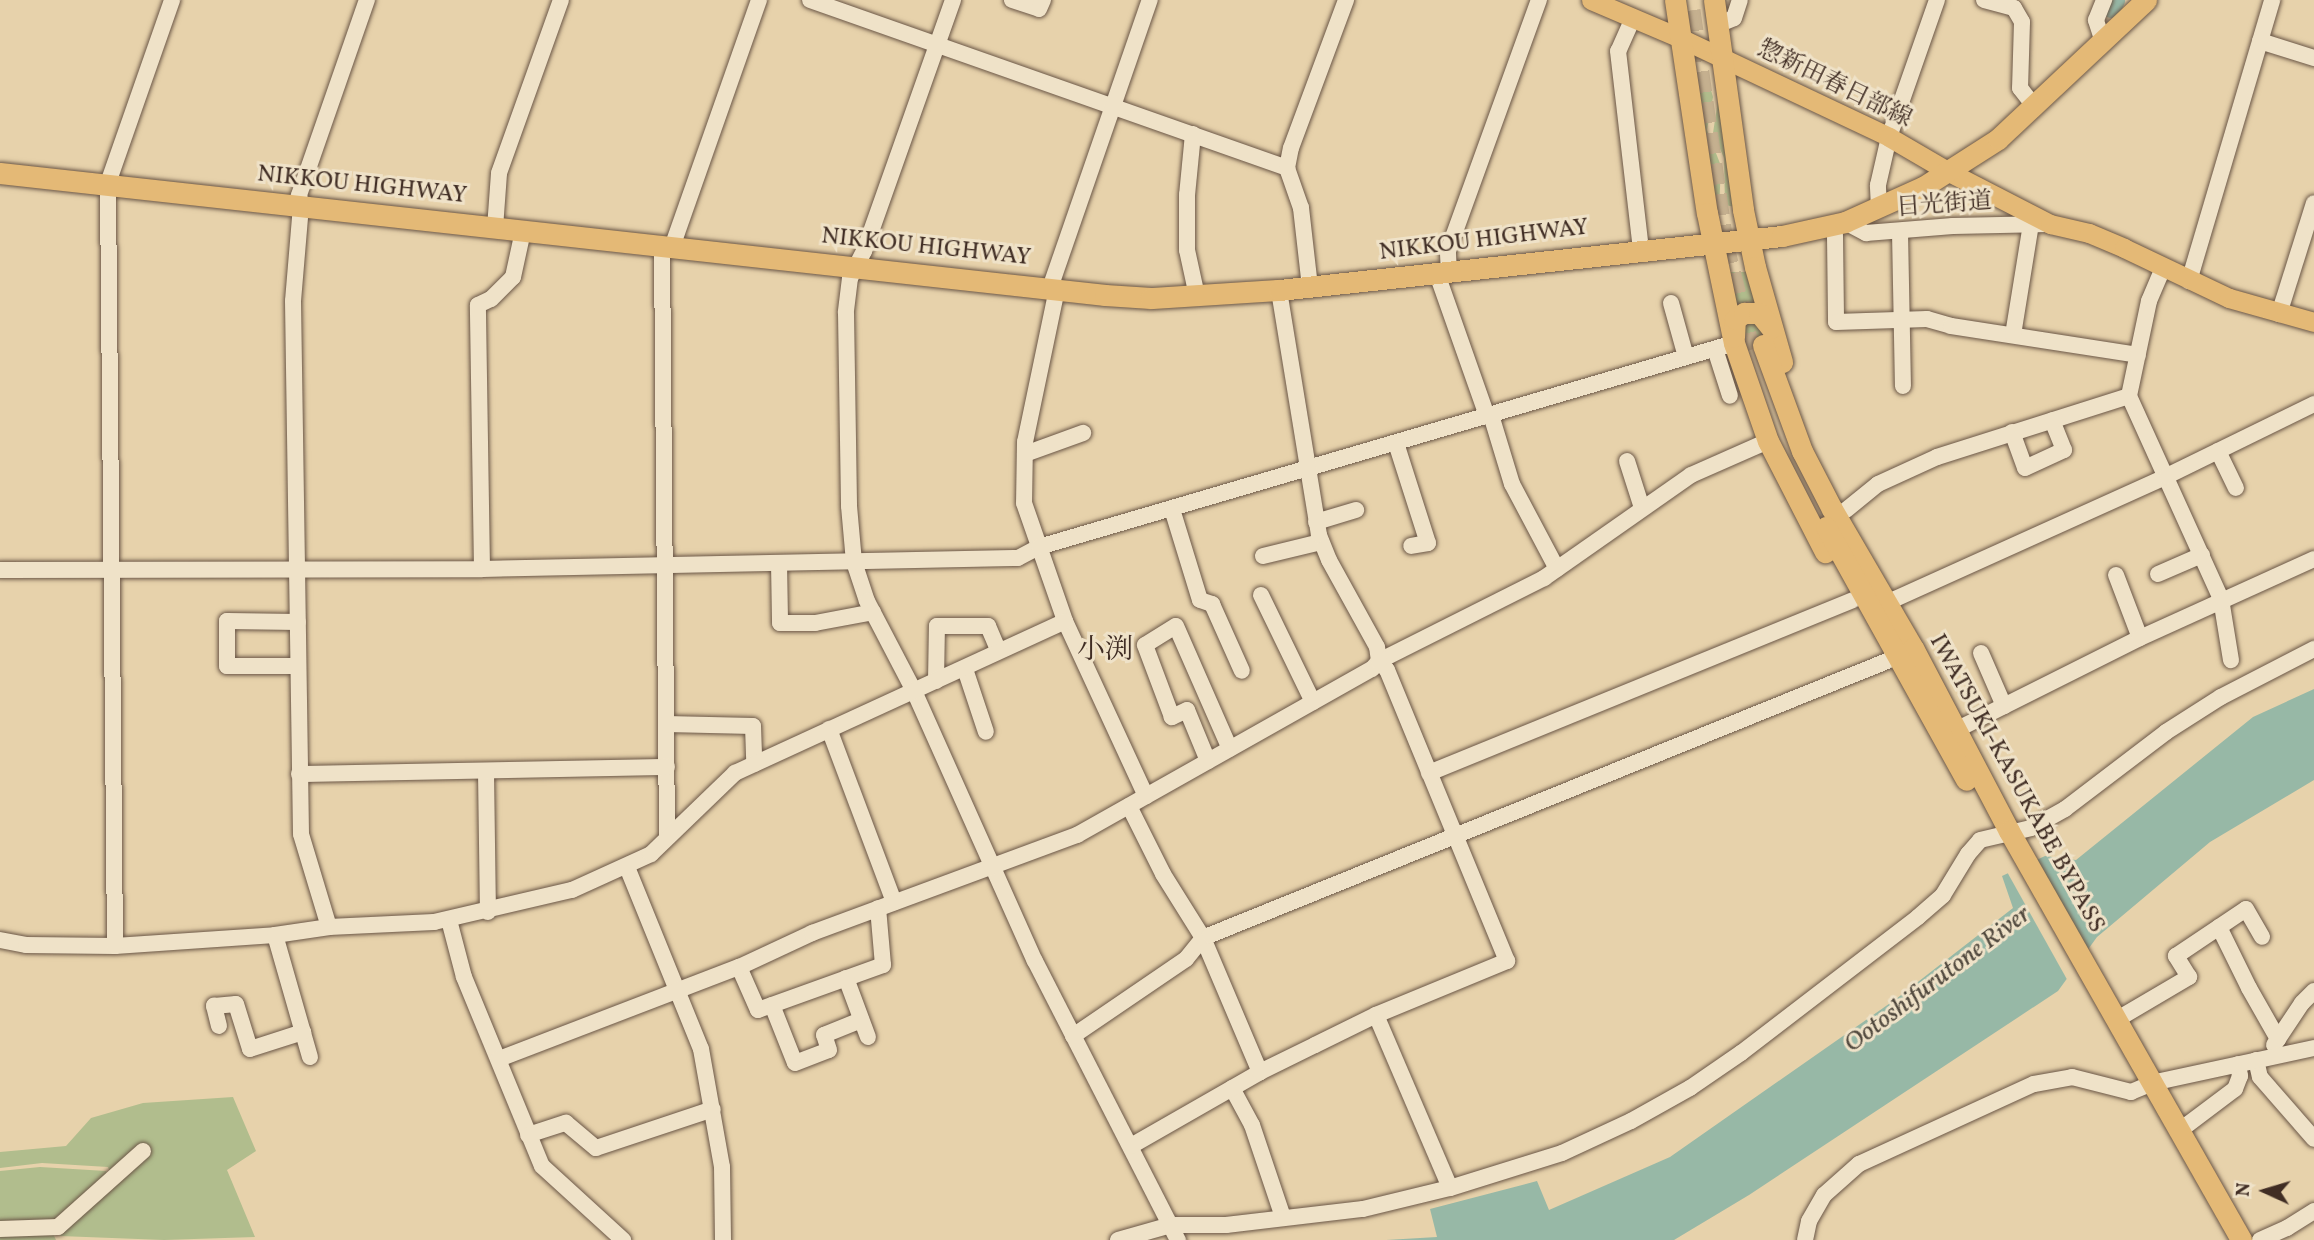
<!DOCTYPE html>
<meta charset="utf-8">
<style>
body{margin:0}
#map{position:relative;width:2314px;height:1240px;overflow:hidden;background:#e7d2ab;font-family:Vollkorn,"Noto Serif JP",serif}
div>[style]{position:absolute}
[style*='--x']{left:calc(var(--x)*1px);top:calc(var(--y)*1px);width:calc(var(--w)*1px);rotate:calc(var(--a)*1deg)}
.green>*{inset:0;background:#b1bd8d}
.water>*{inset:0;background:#97b8a6}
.pier>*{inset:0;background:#e7d2ab}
.river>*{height:19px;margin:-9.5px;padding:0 9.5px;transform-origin:9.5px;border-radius:9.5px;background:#97b8a6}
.highway-tunnel>*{height:21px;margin-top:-10.5px;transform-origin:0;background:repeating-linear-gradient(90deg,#c6b190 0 21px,transparent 0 31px)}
.roads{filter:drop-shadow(0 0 2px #6a5646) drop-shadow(0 0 2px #6a5646)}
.minor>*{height:16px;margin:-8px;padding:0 8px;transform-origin:8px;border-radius:8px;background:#efe2c8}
.major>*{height:19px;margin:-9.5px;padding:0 9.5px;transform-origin:9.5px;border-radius:9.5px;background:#e4b976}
.highway>*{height:21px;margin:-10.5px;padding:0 10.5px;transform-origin:10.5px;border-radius:10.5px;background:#e4b976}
span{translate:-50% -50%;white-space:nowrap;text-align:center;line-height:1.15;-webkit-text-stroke:6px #efe2c8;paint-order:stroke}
.street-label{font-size:24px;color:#402d24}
.water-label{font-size:26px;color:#51493e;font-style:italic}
.quarter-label{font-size:28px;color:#402d24}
.north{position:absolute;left:2230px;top:1156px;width:70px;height:70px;-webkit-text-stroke:5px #efe2c8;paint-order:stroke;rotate:274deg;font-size:19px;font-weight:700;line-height:28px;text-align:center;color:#402d24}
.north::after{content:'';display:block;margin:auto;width:24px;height:32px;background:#402d24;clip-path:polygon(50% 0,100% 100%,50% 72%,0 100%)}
</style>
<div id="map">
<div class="green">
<div style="clip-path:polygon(1695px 76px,1710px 87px,1713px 97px,1707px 130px,1721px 166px,1719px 209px,1712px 210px)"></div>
<div style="clip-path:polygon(1718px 101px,1735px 207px,1725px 205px,1724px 158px,1713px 133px)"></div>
<div style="clip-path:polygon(1726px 272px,1750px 272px,1758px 304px,1745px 302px,1737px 306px)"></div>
<div style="clip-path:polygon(1752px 315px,1769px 341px,1743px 348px,1738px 329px)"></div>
<div style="clip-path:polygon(233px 1097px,256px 1151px,227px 1170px,255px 1237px,164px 1240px,60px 1236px,57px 1230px,115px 1186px,108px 1167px,42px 1163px,0 1168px,0 1152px,66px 1146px,91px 1118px,143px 1103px)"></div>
<div style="clip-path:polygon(40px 1167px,106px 1171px,111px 1182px,51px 1229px,56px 1240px,0 1240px,0 1171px)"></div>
</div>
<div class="water">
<div style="clip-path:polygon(2314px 689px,2314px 780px,2210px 842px,2097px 937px,2058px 991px,1749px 1195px,1674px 1240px,1386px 1240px,1437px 1237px,1430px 1209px,1537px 1181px,1549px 1210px,1670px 1157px,1896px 999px,2013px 908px,2002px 876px,2045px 856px,2076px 860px,2253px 717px)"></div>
</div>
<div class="pier">
<div style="clip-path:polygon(2035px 857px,2089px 954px,2069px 983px,2006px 870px)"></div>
</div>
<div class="river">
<div style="--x:2111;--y:8;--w:9;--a:-63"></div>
</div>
<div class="highway-tunnel">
<div style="--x:1690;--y:10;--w:235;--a:81.9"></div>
<div style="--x:1723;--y:243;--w:110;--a:75.8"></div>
</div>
<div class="roads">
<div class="minor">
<div style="--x:810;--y:0;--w:506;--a:19.4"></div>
<div style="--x:953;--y:0;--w:266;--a:109.5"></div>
<div style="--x:864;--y:251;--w:30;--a:117"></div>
<div style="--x:850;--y:278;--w:35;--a:97"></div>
<div style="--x:846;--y:313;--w:193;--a:89.1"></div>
<div style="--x:849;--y:506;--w:56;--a:84.9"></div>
<div style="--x:854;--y:562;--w:41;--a:71.6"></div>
<div style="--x:867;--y:601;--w:102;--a:62.4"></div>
<div style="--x:914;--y:691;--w:296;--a:65.9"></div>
<div style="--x:1035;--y:961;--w:314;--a:62.9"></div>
<div style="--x:1012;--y:0;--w:28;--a:18"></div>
<div style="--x:1039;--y:9;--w:10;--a:-66"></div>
<div style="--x:1984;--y:0;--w:31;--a:15"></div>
<div style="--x:2014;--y:8;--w:16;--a:60"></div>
<div style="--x:2022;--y:22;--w:66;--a:91.7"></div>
<div style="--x:2020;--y:88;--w:24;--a:52"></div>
<div style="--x:1633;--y:18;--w:36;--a:114"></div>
<div style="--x:1618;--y:51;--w:199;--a:83.4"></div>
<div style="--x:1717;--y:25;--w:18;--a:-22"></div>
<div style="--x:1734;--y:18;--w:19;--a:-72"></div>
<div style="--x:2260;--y:41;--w:57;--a:17.5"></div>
<div style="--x:2103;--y:42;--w:23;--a:-108"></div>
<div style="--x:2096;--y:20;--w:22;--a:-68"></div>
<div style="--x:1193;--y:134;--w:61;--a:95.6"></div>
<div style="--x:1187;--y:195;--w:55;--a:90"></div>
<div style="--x:1187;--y:250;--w:47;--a:77.7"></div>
<div style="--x:1879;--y:207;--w:22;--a:-93"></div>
<div style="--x:1878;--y:185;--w:49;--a:-77.1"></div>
<div style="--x:1889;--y:137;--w:145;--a:-70.7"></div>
<div style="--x:1845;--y:222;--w:24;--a:28"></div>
<div style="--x:1866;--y:233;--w:87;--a:-4.6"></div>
<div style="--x:1953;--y:226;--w:95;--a:-1.2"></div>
<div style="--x:1832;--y:224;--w:12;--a:76"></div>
<div style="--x:1835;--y:236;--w:86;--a:89.3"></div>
<div style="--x:1836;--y:322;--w:91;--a:-1.9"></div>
<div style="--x:1927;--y:319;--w:25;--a:16"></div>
<div style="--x:1951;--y:326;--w:189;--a:8.8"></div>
<div style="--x:495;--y:228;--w:55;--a:-85.8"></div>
<div style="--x:499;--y:173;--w:184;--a:-70.3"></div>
<div style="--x:1900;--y:232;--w:154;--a:88.9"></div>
<div style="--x:662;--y:246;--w:591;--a:89.52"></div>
<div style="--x:672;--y:247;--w:262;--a:-70.6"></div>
<div style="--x:2163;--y:268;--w:36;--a:113"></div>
<div style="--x:2149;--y:301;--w:97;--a:101.9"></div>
<div style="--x:2129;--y:396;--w:223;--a:65.6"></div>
<div style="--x:2221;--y:599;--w:62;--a:80.7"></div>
<div style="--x:1449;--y:273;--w:22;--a:-93"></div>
<div style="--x:1448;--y:251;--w:267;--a:-70.1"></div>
<div style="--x:1437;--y:274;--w:151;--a:70.6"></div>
<div style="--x:2189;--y:281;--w:293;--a:-73.5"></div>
<div style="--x:1310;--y:287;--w:80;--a:-96.5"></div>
<div style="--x:1301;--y:208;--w:42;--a:-109.3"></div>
<div style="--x:1287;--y:168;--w:20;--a:-79"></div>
<div style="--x:1291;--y:148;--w:158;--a:-69.6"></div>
<div style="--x:1050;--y:288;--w:305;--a:-70.9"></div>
<div style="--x:1057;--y:289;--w:156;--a:101.8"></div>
<div style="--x:1025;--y:442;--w:61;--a:90.9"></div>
<div style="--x:1024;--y:503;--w:125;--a:70.8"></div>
<div style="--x:1065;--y:621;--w:193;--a:65.2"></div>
<div style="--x:1671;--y:303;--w:56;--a:74.5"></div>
<div style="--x:2279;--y:314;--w:116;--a:-72.5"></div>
<div style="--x:2013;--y:335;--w:112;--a:-80.8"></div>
<div style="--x:1715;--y:349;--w:49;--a:72.3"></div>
<div style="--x:1491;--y:415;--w:72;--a:73.1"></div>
<div style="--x:1512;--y:484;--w:96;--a:62.1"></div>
<div style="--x:2012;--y:432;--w:38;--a:70"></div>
<div style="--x:2025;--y:468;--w:43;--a:-24.8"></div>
<div style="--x:2064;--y:450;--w:32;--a:-112"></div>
<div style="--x:1396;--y:443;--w:105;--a:72.3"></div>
<div style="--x:1428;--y:543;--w:17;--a:170"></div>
<div style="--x:2218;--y:451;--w:41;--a:64.1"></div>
<div style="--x:1025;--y:454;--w:62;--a:-19.9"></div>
<div style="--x:1627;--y:461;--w:49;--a:72.3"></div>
<div style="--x:1172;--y:509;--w:95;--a:72.9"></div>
<div style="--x:1200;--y:600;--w:13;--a:18"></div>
<div style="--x:1212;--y:604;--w:73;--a:65.9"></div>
<div style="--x:1846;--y:510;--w:41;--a:-39.1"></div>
<div style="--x:1878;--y:484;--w:65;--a:-24.6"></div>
<div style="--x:1937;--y:457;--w:201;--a:-17.6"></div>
<div style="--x:1316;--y:522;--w:42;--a:-16.7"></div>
<div style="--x:1263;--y:556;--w:60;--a:-13.6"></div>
<div style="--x:779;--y:563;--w:60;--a:89"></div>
<div style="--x:780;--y:623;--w:35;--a:0"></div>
<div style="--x:815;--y:623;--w:59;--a:-10.7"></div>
<div style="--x:482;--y:569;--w:264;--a:-90.9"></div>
<div style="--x:478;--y:305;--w:14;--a:-25"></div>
<div style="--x:491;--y:299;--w:31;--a:-45"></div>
<div style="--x:513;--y:277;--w:47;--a:-77.7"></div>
<div style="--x:0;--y:570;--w:482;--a:-0.1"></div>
<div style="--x:482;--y:569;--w:536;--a:-1.18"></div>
<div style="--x:1018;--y:558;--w:24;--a:-28"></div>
<div style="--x:1039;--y:547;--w:724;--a:-16.36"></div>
<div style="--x:2158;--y:574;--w:48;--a:-23.4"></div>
<div style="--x:2116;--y:575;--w:67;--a:69.1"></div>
<div style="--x:1261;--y:595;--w:119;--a:64.1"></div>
<div style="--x:1895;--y:599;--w:299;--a:-24.3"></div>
<div style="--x:2167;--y:476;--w:164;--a:-26.1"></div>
<div style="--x:298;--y:622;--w:71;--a:-179.2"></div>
<div style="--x:227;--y:621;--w:45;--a:90"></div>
<div style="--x:227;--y:666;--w:71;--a:0"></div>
<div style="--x:1981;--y:653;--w:58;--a:66.5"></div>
<div style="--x:965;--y:669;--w:66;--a:71.6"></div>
<div style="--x:936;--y:681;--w:55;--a:-89"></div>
<div style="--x:937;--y:626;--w:51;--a:0"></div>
<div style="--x:988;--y:626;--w:26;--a:67"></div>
<div style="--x:666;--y:724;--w:87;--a:1.3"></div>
<div style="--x:753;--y:726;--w:38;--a:88"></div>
<div style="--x:829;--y:729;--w:185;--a:69.4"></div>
<div style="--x:1956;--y:730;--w:206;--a:-26.6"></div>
<div style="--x:2140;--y:638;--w:191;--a:-24.4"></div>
<div style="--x:1208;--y:761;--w:55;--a:-112.4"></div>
<div style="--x:1187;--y:710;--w:17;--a:155"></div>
<div style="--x:1172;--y:717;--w:77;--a:-110.6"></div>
<div style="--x:1145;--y:645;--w:36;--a:-32"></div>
<div style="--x:1176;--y:626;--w:134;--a:66.3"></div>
<div style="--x:486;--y:772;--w:140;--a:89.2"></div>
<div style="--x:1429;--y:773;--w:457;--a:-22.2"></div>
<div style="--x:299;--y:774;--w:368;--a:-1.1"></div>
<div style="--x:1129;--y:806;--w:76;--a:63.4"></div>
<div style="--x:1163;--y:874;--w:75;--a:58"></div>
<div style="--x:1203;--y:938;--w:146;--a:67"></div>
<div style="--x:627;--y:867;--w:196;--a:67.9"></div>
<div style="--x:701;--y:1049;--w:120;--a:79.9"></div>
<div style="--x:722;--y:1167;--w:73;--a:89.2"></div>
<div style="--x:449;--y:920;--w:59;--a:75.3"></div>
<div style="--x:464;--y:977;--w:204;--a:67.6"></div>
<div style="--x:542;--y:1166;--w:110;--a:42.4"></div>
<div style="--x:329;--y:927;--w:97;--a:-106.8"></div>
<div style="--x:301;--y:834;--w:533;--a:-90.86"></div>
<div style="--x:293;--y:301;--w:96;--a:-85.2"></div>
<div style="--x:301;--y:205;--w:10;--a:-101"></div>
<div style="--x:299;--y:195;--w:207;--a:-70.8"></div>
<div style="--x:2219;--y:927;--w:68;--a:63.8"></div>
<div style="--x:2249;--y:988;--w:59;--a:60.4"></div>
<div style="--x:275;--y:935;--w:127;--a:74"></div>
<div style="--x:0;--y:940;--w:26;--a:11"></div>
<div style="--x:26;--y:945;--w:89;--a:0.6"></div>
<div style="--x:115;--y:946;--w:160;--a:-3.9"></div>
<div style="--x:275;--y:935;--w:55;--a:-8.4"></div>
<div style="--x:329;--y:927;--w:105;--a:-2.7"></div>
<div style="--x:434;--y:922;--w:142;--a:-13.1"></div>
<div style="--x:572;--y:890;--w:87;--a:-24.5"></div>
<div style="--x:651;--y:854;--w:117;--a:-44"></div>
<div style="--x:735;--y:773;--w:363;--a:-24.7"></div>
<div style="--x:115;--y:946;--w:763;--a:-90.53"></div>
<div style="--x:108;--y:183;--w:194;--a:-70.7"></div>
<div style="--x:739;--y:967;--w:47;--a:66.2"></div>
<div style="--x:758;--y:1010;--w:133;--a:-19.8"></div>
<div style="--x:883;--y:965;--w:57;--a:-95"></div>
<div style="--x:846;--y:978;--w:63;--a:69.6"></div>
<div style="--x:772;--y:1005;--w:62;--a:68.4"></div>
<div style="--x:795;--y:1063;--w:36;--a:-21"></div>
<div style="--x:829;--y:1050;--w:16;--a:-108"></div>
<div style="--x:824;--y:1035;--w:40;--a:-22"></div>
<div style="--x:1376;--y:1015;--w:188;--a:66.8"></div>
<div style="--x:2116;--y:1020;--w:85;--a:-30.5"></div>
<div style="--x:2189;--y:977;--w:25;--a:-122"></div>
<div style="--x:2176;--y:956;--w:84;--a:-33.9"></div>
<div style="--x:2246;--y:909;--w:32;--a:60"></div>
<div style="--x:219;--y:1026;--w:21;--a:-104"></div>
<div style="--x:214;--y:1006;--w:22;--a:-5"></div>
<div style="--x:236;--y:1004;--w:47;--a:72.7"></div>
<div style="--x:250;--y:1049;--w:56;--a:-17.8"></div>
<div style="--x:1073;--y:1036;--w:137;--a:-34.3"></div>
<div style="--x:1186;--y:959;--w:27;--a:-51"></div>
<div style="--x:1203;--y:938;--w:8;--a:-23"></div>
<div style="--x:1210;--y:935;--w:730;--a:-22.03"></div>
<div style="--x:2274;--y:1045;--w:50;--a:-56.3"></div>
<div style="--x:2302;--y:1003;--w:17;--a:-45"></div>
<div style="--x:499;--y:1059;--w:257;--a:-21"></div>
<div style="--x:739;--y:967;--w:81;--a:-25"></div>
<div style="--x:812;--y:933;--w:283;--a:-20.3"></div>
<div style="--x:1077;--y:835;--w:338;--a:-29.4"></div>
<div style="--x:1372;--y:669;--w:11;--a:-49"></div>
<div style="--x:1379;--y:661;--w:185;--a:-26.7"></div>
<div style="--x:1544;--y:578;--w:179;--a:-35"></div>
<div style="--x:1691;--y:475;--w:84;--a:-23.8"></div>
<div style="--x:2256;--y:1060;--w:17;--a:77"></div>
<div style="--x:2260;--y:1077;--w:82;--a:48.9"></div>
<div style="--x:1232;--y:1088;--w:42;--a:61.6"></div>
<div style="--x:1252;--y:1125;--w:97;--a:71.4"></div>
<div style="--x:2179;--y:1131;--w:70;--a:-36.9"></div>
<div style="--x:2235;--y:1089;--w:14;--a:-69"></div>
<div style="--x:2240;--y:1076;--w:12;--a:-99"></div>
<div style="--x:528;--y:1135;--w:40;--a:-18"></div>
<div style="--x:566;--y:1123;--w:39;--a:40"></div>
<div style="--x:596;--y:1148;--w:123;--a:-18.4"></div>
<div style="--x:1131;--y:1146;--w:149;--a:-29.8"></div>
<div style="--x:1260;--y:1072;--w:61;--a:-26.1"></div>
<div style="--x:1315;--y:1045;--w:68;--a:-26.2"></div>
<div style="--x:1376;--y:1015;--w:142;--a:-22.4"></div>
<div style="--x:1507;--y:961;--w:315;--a:-112.4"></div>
<div style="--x:1387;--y:670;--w:12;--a:-132"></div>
<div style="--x:1379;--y:661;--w:14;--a:-98"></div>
<div style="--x:1377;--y:647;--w:99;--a:-118.9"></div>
<div style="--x:1329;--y:560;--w:27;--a:-112"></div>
<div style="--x:1319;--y:535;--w:248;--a:-99.3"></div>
<div style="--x:0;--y:1229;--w:58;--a:-2"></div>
<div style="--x:58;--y:1227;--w:114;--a:-41.8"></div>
<div style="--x:1118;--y:1240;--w:55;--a:-15.8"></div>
<div style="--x:1171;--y:1225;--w:55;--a:0"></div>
<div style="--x:1226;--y:1225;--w:138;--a:-6.7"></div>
<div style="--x:1363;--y:1209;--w:89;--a:-13.6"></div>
<div style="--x:1450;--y:1188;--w:117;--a:-17.4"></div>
<div style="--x:1562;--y:1153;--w:76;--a:-24.9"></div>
<div style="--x:1631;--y:1121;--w:68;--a:-29.2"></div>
<div style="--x:1690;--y:1088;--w:62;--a:-34.5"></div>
<div style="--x:1741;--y:1053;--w:223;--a:-37.5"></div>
<div style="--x:1918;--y:917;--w:33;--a:-41"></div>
<div style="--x:1943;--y:895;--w:48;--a:-58.6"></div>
<div style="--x:1968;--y:854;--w:18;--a:-49"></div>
<div style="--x:1980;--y:840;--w:52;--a:-13.2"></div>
<div style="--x:2031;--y:828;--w:39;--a:-29"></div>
<div style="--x:2065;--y:809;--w:127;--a:-37.3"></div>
<div style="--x:2166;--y:732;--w:65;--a:-32.5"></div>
<div style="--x:2221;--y:697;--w:105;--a:-27.3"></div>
<div style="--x:1805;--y:1240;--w:19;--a:-78"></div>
<div style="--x:1809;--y:1221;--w:30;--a:-60"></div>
<div style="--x:1824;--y:1195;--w:47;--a:-41.5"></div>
<div style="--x:1859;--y:1164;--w:192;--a:-24.6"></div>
<div style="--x:2034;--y:1084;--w:39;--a:-10"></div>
<div style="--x:2072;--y:1077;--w:61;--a:14.3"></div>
<div style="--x:2131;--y:1092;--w:23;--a:-23"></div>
<div style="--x:2152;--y:1083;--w:166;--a:-12.2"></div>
<div style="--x:2260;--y:1240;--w:30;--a:-24"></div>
<div style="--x:2287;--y:1228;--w:32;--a:-32"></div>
</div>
<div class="major">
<div style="--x:1591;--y:0;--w:97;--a:23.1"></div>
<div style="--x:1680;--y:38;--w:231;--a:25.3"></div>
<div style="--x:1889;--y:137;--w:69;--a:30.3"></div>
<div style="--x:1949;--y:172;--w:114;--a:27.2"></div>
<div style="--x:2050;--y:224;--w:40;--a:13"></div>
<div style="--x:2089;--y:233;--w:38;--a:23"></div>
<div style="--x:2124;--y:248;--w:116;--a:25.5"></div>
<div style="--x:2229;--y:298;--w:88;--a:15.8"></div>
</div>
<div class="highway">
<div style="--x:1675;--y:0;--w:215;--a:81.5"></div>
<div style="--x:1707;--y:213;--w:133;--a:78.3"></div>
<div style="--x:1734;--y:343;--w:104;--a:70.9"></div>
<div style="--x:1768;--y:441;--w:125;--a:62.8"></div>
<div style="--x:1714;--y:0;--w:212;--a:82.1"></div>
<div style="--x:1743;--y:210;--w:58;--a:78.1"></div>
<div style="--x:1755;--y:267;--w:99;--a:74.1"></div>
<div style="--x:0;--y:173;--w:1112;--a:6.3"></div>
<div style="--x:1105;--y:295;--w:46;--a:3.7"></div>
<div style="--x:1151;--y:298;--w:128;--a:-3.6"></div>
<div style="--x:1279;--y:290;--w:506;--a:-6.13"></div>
<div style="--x:1782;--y:236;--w:65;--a:-12.5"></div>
<div style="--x:1845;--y:222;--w:85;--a:-24.2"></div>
<div style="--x:1923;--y:187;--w:89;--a:-32.6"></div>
<div style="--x:1998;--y:139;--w:203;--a:-43.2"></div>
<div style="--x:1734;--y:337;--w:18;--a:-87"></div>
<div style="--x:1735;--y:319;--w:11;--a:-34"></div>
<div style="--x:1744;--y:313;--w:15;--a:0"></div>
<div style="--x:1759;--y:313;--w:19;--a:51"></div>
<div style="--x:1763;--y:345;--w:113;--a:69.8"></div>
<div style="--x:1802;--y:451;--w:65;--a:62.7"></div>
<div style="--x:1832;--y:509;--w:161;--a:59.8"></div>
<div style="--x:1913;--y:648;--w:207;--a:62.3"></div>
<div style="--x:2009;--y:831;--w:470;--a:60.4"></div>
<div style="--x:1826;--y:527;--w:289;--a:61"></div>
</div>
</div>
<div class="street-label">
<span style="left:1834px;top:85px;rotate:26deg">惣新田春日部線</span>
<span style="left:362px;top:186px;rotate:6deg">NIKKOU HIGHWAY</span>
<span style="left:1944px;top:206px;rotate:-4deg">日光街道</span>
<span style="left:1484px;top:241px;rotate:-7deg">NIKKOU HIGHWAY</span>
<span style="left:926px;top:248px;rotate:6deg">NIKKOU HIGHWAY</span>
<span style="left:2016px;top:784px;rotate:61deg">IWATSUKI-KASUKABE BYPASS</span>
</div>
<div class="water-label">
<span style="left:1938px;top:980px;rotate:-37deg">Ootoshifurutone River</span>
</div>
<div class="quarter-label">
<span style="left:1105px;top:651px">小渕</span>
</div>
<div class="north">N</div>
</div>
